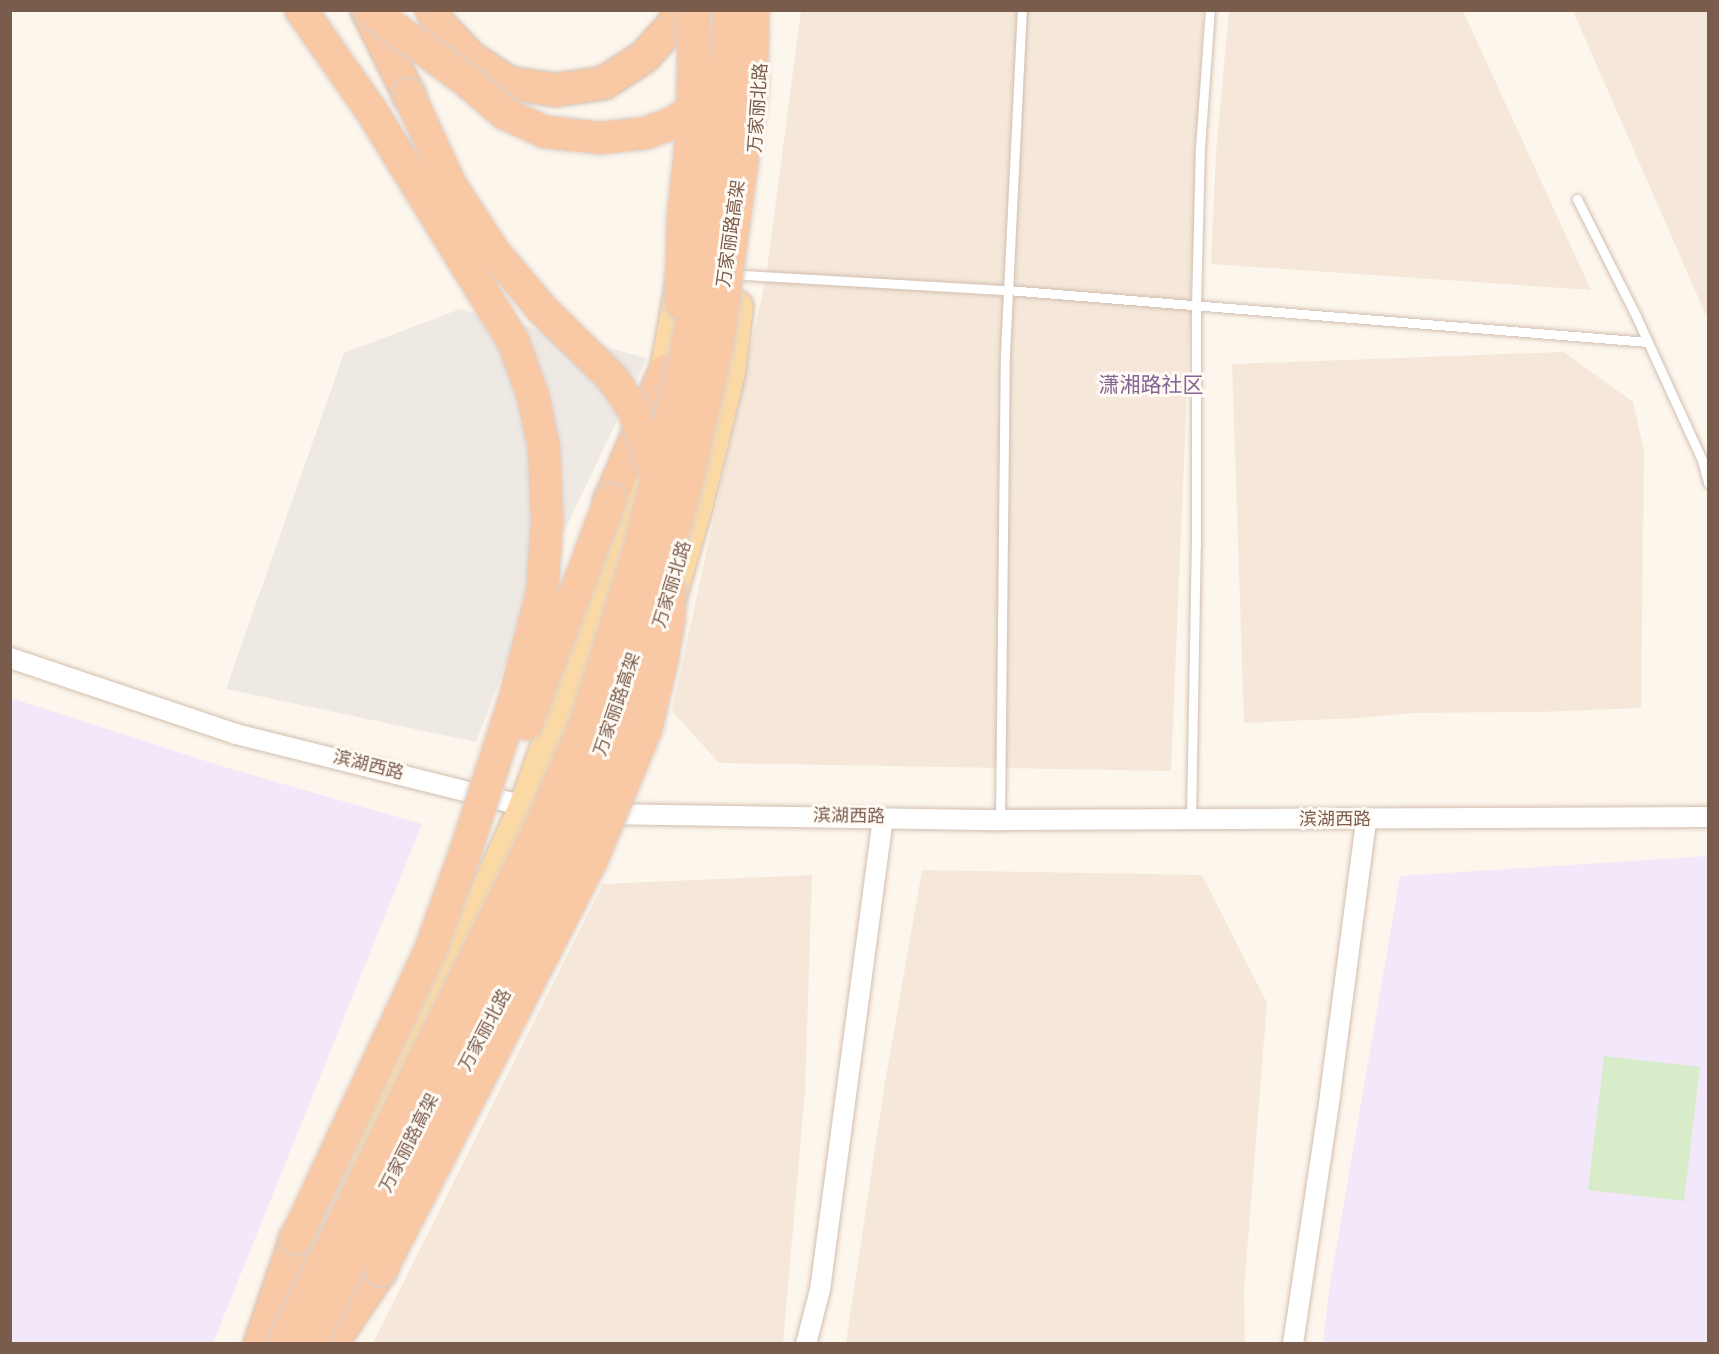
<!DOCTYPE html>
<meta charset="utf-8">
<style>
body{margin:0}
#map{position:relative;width:1719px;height:1354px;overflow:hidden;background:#fdf6ec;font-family:Overpass,"Noto Sans SC",sans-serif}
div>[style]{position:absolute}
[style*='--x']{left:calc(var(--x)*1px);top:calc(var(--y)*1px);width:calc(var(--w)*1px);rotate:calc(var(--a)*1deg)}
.residential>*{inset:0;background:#f5e8da}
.industrial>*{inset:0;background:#efe9e4}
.education>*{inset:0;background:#f3e8fa}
.green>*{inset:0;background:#d8ecc9}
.roads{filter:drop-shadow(0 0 2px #d1beb0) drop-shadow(0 0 2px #d1beb0)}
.service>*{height:9px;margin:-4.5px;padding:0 4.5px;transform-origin:4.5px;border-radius:4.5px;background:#fff}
.minor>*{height:20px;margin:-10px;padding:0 10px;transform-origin:10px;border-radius:10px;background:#fff}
.primary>*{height:30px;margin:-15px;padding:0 15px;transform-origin:15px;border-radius:15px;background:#fbd9a5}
.trunk>*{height:32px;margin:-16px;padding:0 16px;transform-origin:16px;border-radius:16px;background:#f9c8a4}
.bridges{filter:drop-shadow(0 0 2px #dad1cd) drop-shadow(0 0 2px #dad1cd)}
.trunk-bridge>*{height:32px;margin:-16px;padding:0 16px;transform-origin:16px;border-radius:16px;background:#f9c8a4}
span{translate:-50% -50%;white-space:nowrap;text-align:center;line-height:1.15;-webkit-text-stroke:6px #fffaf3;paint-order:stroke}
.street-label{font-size:18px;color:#7a5c4d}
.quarter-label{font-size:21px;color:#846695}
.frame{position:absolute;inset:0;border:12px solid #7a5c4d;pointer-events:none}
</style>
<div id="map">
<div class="residential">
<div style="clip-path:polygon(801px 11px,1203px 11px,1171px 771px,719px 763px,672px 711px,766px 277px)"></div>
<div style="clip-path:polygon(1229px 11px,1463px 11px,1591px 290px,1211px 264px,1216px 153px)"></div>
<div style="clip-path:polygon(1573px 11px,1708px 11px,1708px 320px)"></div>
<div style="clip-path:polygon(1564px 352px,1633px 402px,1644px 451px,1641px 708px,1538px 712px,1414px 713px,1357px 718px,1244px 723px,1232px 364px)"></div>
<div style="clip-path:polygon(922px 870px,1202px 875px,1267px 1003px,1244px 1290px,1245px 1343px,846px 1343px,884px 1088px)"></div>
<div style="clip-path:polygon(812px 875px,805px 1091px,783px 1343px,373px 1343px,603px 884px)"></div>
</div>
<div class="industrial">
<div style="clip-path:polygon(460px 309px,647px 358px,526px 611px,476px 742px,226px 689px,344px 353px)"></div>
</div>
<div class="education">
<div style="clip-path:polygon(11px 698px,228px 768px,422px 824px,213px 1343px,11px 1343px)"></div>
<div style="clip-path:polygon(1708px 856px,1708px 1343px,1323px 1344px,1329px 1290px,1400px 876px)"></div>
</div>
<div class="green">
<div style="clip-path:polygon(1604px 1056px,1700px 1067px,1684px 1201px,1588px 1190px)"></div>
</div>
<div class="roads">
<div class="service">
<div style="--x:1577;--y:199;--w:131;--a:63.2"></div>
<div style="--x:1636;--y:316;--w:158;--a:65.4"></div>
<div style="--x:1702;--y:460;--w:24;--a:75"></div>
<div style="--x:744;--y:275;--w:263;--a:3.3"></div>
<div style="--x:1007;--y:290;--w:643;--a:4.64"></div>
<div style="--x:1000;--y:820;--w:467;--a:-89.4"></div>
<div style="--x:1005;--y:353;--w:343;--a:-87.2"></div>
<div style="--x:1191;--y:820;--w:275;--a:-89"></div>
<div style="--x:1196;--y:545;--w:238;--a:-90"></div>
<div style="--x:1196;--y:307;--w:159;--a:-88.6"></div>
<div style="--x:1200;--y:148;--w:138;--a:-85.9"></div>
</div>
<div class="minor">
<div style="--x:10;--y:658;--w:238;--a:18.6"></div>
<div style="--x:236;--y:734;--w:306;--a:14"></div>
<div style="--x:601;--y:814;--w:399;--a:0.9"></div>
<div style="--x:1000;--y:820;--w:708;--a:-0.24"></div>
<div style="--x:806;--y:1344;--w:56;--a:-75.5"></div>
<div style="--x:820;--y:1290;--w:476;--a:-82.4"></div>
<div style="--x:1293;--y:1344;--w:252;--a:-81.5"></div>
<div style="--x:1330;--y:1095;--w:276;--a:-82.5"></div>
</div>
<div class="primary">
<div style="--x:669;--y:604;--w:100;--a:-73.7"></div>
<div style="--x:697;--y:508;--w:139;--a:-76.3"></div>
<div style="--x:730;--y:373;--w:67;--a:-83.2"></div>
<div style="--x:284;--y:1306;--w:331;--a:-63.8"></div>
<div style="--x:430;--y:1009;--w:223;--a:-65"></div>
<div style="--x:524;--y:807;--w:294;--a:-70.1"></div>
<div style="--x:624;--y:530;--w:164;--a:-75.5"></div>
<div style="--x:665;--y:371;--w:95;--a:-79.6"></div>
</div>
<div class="trunk">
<div style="--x:367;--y:10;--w:95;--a:63.7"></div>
<div style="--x:432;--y:10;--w:16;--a:63"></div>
<div style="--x:439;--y:24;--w:45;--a:46.8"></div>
<div style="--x:470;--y:57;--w:47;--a:33.7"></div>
<div style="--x:509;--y:83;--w:48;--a:8.5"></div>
<div style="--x:556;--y:90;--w:49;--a:-8.3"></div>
<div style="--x:604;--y:83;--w:48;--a:-33"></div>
<div style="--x:644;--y:57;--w:43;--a:-47.8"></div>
<div style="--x:673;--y:25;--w:16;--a:-68"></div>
<div style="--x:610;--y:500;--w:140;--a:-66.9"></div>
<div style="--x:260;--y:1344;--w:112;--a:-71.2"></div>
<div style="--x:331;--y:1344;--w:89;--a:-56"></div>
</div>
</div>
<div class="bridges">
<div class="trunk-bridge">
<div style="--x:370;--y:10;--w:122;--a:36.3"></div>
<div style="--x:468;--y:82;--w:48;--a:40.7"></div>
<div style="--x:504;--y:113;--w:45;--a:24.9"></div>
<div style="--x:545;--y:132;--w:55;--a:6.2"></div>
<div style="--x:600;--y:138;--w:46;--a:-6.2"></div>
<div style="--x:646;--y:133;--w:29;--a:-20"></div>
<div style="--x:673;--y:123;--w:38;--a:-35"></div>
<div style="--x:704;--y:101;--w:40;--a:-46"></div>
<div style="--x:409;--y:95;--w:100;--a:65.2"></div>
<div style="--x:451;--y:186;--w:79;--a:56.9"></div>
<div style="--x:494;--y:252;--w:75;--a:49.9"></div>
<div style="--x:542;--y:309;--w:100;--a:44.6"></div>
<div style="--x:613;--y:379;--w:36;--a:56"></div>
<div style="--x:633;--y:409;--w:72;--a:69.8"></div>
<div style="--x:681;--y:303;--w:86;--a:-88.7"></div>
<div style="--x:683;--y:217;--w:85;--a:-84"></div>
<div style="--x:692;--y:132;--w:122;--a:-89.1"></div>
<div style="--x:526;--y:724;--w:239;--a:-69.4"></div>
<div style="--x:296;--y:1238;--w:317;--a:-65"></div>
<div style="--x:430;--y:951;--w:114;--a:-70.4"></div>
<div style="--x:468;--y:844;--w:149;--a:-72.1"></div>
<div style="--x:514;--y:702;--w:113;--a:-75.6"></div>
<div style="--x:542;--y:593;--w:71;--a:-86"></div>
<div style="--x:547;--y:522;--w:74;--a:-92.3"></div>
<div style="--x:544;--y:448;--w:53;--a:-101.9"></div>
<div style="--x:533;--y:396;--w:59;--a:-110"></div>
<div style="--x:513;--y:341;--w:273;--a:-121.6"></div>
<div style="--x:370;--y:109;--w:121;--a:-124.9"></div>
<div style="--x:381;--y:1270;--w:459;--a:-62.8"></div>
<div style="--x:591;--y:862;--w:144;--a:-67.5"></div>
<div style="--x:646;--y:729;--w:70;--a:-76.8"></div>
<div style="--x:662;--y:661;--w:42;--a:-80.3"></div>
<div style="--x:669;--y:620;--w:29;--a:-88"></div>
<div style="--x:283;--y:1344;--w:570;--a:-63.52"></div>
<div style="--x:537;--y:834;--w:121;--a:-66.2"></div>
<div style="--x:586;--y:723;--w:187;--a:-72.9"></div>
<div style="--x:641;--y:544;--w:163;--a:-76.5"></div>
<div style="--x:679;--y:386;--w:108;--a:-78.3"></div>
<div style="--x:701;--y:280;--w:155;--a:-81.8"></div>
<div style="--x:723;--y:127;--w:117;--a:-87.1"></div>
<div style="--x:308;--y:1344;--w:564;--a:-62.8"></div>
<div style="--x:566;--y:842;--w:109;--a:-67.4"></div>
<div style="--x:608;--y:741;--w:154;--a:-71.8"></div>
<div style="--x:656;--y:595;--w:119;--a:-74.9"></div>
<div style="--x:687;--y:480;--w:142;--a:-77.4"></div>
<div style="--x:718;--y:341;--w:255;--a:-82.3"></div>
<div style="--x:752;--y:88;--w:78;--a:-89.3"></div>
</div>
</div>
<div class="street-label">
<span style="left:760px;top:108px;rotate:-86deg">万家丽北路</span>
<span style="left:733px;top:234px;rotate:-82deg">万家丽路高架</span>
<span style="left:674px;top:585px;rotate:-73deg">万家丽北路</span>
<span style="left:619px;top:705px;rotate:-71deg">万家丽路高架</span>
<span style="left:368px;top:767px;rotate:14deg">滨湖西路</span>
<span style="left:849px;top:818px;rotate:1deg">滨湖西路</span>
<span style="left:1335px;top:821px">滨湖西路</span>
<span style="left:487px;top:1031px;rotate:-62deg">万家丽北路</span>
<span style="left:411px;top:1144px;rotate:-63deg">万家丽路高架</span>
</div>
<div class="quarter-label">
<span style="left:1151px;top:387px">潇湘路社区</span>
</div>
<div class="frame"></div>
</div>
